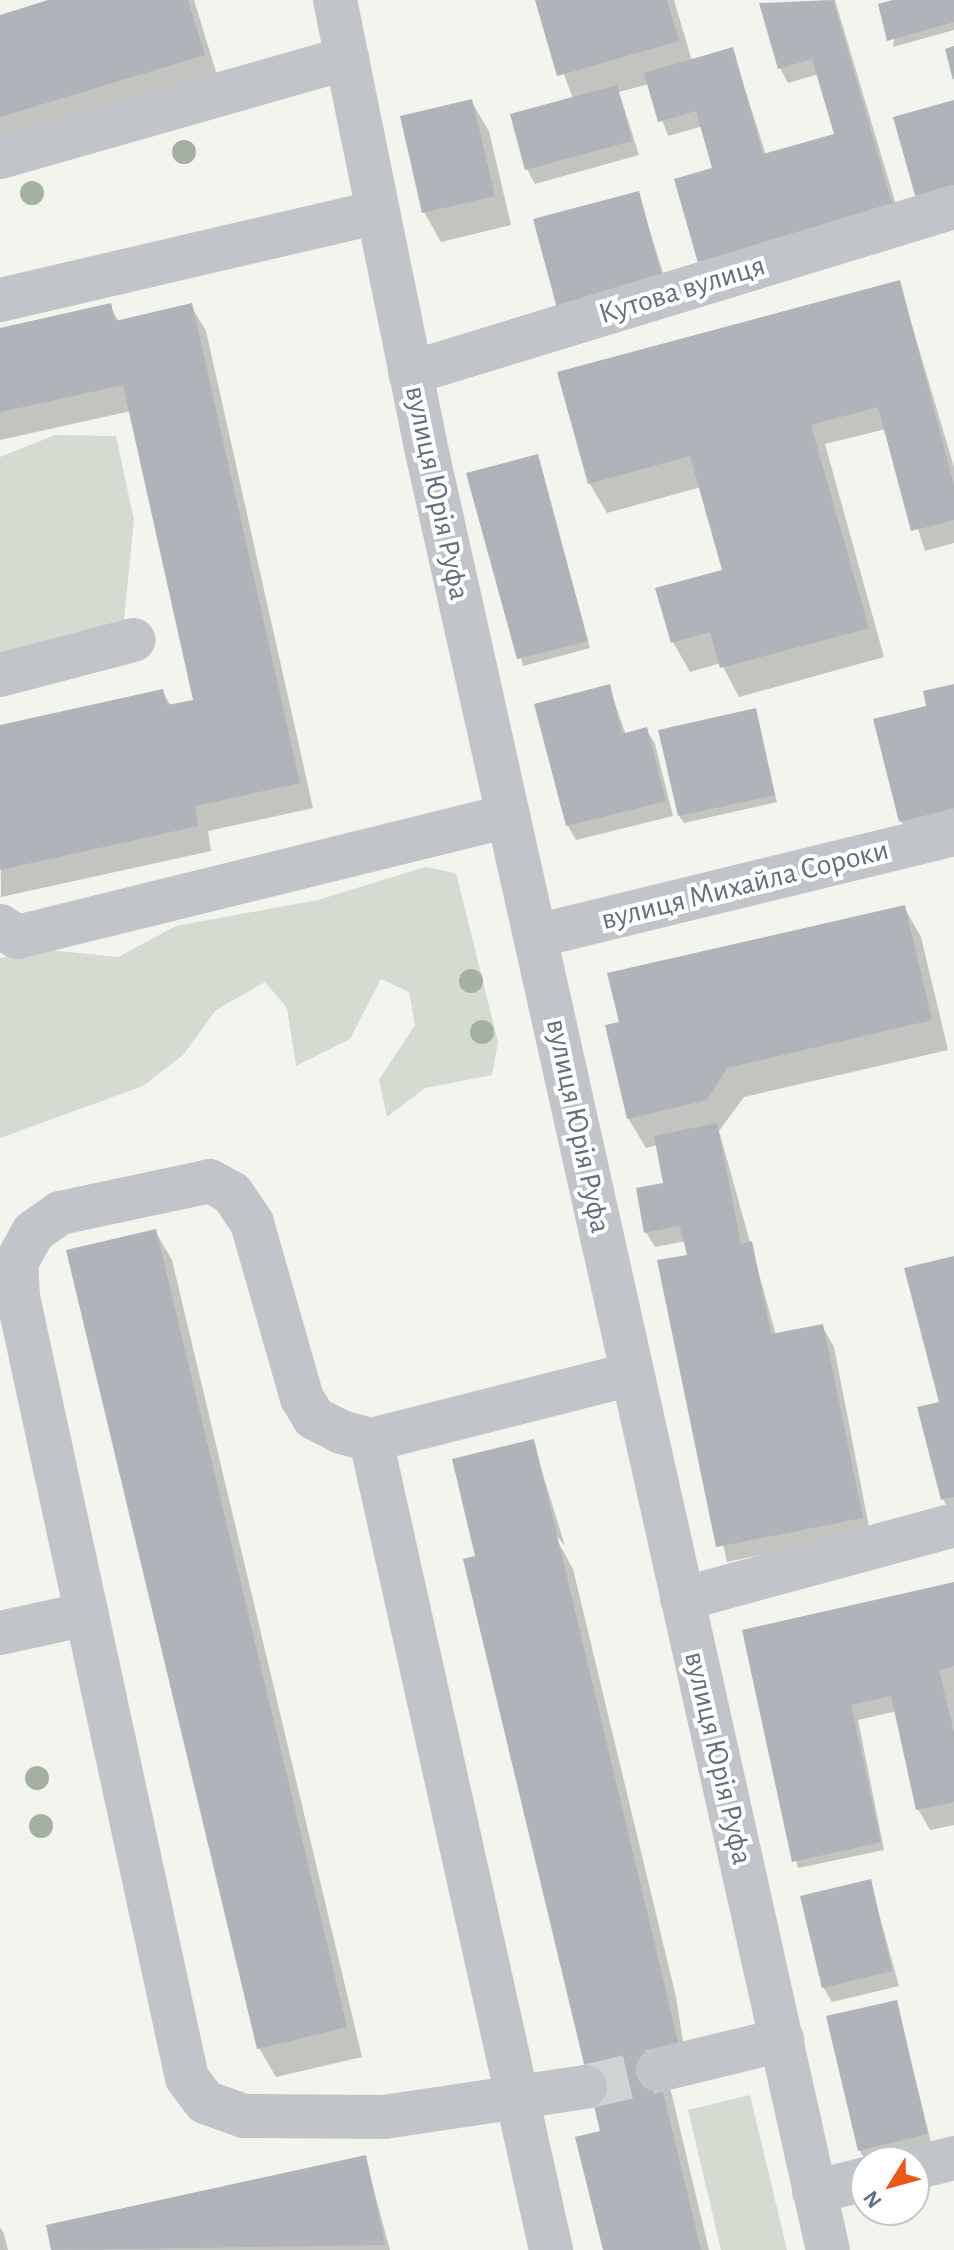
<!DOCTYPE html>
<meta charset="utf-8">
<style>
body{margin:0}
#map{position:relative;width:954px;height:2250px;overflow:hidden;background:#f4f4ef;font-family:"Alegreya Sans",sans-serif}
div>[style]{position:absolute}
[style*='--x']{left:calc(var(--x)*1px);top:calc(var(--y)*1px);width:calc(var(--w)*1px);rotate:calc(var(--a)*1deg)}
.green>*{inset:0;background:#d4dbd0}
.shadow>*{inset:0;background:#0003}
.building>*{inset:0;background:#aeb4ba}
.minor-tunnel>*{height:44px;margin-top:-22px;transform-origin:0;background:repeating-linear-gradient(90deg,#cfd3d4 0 44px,transparent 0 66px)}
.minor>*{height:44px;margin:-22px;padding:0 22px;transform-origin:22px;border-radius:22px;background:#c1c4c8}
.trees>*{width:24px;height:24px;margin:-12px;border-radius:50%;background:#a4b0a0}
span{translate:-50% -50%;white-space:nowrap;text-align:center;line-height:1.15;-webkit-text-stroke:8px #fff;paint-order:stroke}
.street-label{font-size:30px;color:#617182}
.north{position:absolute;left:850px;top:2146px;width:80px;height:80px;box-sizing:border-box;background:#fff;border:2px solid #c0c6cd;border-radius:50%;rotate:233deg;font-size:22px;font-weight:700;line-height:32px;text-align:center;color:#617182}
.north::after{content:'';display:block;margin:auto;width:28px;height:36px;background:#ee5615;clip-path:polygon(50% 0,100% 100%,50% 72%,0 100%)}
</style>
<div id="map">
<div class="green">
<div style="clip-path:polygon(55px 435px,116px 436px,134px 520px,123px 630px,0 669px,0 457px)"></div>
<div style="clip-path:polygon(425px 867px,456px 873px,498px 1042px,492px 1075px,425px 1088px,387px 1117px,379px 1080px,415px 1025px,409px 992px,381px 979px,350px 1039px,296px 1066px,287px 1008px,265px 982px,216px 1010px,183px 1055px,143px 1086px,0 1138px,0 958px,49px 950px,118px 957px,176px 926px,318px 900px)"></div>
<div style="clip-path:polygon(750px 2095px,787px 2250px,721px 2250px,688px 2110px)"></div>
</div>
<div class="shadow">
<div style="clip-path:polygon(55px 0,194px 0,220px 85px,0 152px,0 17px)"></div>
<div style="clip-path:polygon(537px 0,674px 0,692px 61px,732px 49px,766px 155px,836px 135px,819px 74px,788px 83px,780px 68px,761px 4px,835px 0,905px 235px,715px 170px,703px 126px,668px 136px,649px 84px,619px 92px,639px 155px,535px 184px,527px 169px,573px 99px)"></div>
<div style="clip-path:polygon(901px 0,954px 0,954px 30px,893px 47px)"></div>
<div style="clip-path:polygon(471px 101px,489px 131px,511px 225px,441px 242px,424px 212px)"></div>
<div style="clip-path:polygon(638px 194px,671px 298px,568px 326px)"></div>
<div style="clip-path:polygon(899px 282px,954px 467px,954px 543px,925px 551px,886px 429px,825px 444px,884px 657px,739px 697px,721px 663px,690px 672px,673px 642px,724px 571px,701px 487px,607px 513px,590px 484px,559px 374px)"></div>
<div style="clip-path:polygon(110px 306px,119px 322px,191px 306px,206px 331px,313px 808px,208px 831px,211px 851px,1px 897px,0 727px,162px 691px,171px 706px,196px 701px,131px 411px,0 440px,0 330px)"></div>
<div style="clip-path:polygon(537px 456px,590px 648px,523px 666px,469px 474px)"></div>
<div style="clip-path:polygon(609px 687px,626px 735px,646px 729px,655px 744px,673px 816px,576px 840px,568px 826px)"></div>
<div style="clip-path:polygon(954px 687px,954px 832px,913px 842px,901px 821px,929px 707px)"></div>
<div style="clip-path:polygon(755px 711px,777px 802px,684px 823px,679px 816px)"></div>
<div style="clip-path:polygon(904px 907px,921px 937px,948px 1050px,744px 1097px,719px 1131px,776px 1335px,822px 1326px,834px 1347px,870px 1532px,727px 1562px,660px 1262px,689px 1256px,686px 1241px,655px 1247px,646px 1232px,665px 1184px,657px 1145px,646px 1148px,628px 1118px)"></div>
<div style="clip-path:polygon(155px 1231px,172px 1260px,362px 2057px,276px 2077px,259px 2048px)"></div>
<div style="clip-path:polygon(954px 1260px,954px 1519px,943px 1499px,941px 1403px)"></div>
<div style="clip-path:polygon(533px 1442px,565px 1546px,551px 1529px,573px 1569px,676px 1997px,686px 2060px,669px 2083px,709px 2250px,605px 2250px,602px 2132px,478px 1558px)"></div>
<div style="clip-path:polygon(954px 1584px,954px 1825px,930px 1830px,918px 1809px,897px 1711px,858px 1720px,884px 1850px,798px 1868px,744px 1632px)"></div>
<div style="clip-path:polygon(870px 1882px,899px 1986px,832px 2002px,823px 1987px)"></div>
<div style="clip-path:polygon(896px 2003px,931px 2142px,864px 2158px,860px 2151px)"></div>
<div style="clip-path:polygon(365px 2157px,390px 2250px,53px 2250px,48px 2226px)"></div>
<div style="clip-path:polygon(0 2227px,4px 2234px,8px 2250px,0 2250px)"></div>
</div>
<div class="building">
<div style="clip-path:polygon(48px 0,188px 0,205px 55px,0 117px,0 15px)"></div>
<div style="clip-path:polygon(535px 0,667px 0,679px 41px,557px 76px)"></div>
<div style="clip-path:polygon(833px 0,895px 214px,700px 270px,674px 179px,712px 168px,696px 111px,658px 122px,644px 73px,733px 47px,763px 154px,834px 134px,812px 59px,778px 69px,759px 3px)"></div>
<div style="clip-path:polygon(893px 0,954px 0,954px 22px,887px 41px,878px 4px)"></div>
<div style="clip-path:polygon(954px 46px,954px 79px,953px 80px,945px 49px)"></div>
<div style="clip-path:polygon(617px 85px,632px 141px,525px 170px,510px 114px)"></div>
<div style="clip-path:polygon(472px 99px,495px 196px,422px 213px,400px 116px)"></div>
<div style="clip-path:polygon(954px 100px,954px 188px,916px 199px,893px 117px)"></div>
<div style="clip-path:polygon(639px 191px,664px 284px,558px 312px,533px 219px)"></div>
<div style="clip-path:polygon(900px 280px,954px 486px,954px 520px,911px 531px,878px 407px,811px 425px,869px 628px,720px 668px,710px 632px,671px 643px,655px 588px,722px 570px,690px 456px,588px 484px,557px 372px)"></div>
<div style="clip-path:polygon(111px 303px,115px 321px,192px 303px,300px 783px,195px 806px,198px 826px,0 870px,0 725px,163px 689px,167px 705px,193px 700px,123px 385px,0 412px,0 328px)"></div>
<div style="clip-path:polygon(538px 454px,588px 641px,517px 659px,466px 473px)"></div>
<div style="clip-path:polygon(610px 684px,622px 734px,647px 727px,666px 801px,566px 826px,534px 704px)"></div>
<div style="clip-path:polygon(954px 684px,954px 808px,899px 822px,873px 719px,926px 706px,923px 691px)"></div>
<div style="clip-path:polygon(756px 708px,775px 795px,678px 816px,658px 730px)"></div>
<div style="clip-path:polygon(905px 905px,932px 1020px,727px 1068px,707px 1100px,627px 1119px,605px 1025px,619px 1022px,607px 973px)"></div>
<div style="clip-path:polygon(717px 1123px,741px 1244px,752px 1241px,771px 1334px,823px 1324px,863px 1518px,716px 1547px,657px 1260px,687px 1255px,680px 1226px,644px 1233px,636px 1188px,663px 1183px,654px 1136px)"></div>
<div style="clip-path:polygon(156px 1229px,347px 2027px,257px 2049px,66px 1250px)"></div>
<div style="clip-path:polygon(954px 1256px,954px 1497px,941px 1500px,917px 1407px,939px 1402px,904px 1268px)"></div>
<div style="clip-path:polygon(534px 1439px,679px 2046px,653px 2051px,701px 2250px,603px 2250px,575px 2137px,600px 2131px,463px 1559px,475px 1556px,452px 1459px)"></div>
<div style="clip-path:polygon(954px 1582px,954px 1666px,939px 1670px,954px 1733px,954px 1802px,916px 1810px,891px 1696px,851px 1705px,881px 1842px,792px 1862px,742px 1630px)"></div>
<div style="clip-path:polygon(871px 1879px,892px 1971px,822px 1988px,800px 1896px)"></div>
<div style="clip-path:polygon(897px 2000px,928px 2134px,858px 2151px,826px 2016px)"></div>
<div style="clip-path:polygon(366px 2155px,385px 2245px,51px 2250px,46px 2225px)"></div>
</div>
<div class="minor-tunnel">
<div style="--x:585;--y:2087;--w:75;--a:-13.1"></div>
</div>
<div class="minor">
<div style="--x:335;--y:0;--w:452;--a:78.5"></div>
<div style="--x:425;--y:443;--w:1851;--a:77.43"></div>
<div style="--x:0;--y:157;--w:361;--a:-15.9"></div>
<div style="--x:0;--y:300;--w:385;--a:-13.1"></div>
<div style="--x:410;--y:373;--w:569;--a:-16.97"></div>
<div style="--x:0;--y:675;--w:138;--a:-14.7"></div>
<div style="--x:0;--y:926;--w:20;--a:33"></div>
<div style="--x:17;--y:937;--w:506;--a:-13.84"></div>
<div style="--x:536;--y:936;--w:430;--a:-13.7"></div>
<div style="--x:371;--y:1440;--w:830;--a:77.47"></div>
<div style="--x:682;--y:1599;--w:282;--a:-15.2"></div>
<div style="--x:0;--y:1633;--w:89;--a:-12.3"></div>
<div style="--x:658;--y:2070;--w:128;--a:-13.6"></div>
<div style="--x:585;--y:2087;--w:202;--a:171.5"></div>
<div style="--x:385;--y:2117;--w:141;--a:-179.6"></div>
<div style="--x:244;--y:2116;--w:41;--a:-160.3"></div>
<div style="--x:205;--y:2102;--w:30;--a:-127"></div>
<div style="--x:187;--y:2078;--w:799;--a:-102.21"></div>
<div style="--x:18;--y:1297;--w:34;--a:-93"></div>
<div style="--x:16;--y:1263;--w:35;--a:-61"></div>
<div style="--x:33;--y:1232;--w:33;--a:-35"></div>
<div style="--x:60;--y:1213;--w:153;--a:-12"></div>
<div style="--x:210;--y:1181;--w:25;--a:29"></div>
<div style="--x:232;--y:1193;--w:36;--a:56"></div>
<div style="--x:252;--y:1223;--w:182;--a:74.1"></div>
<div style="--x:302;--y:1398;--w:23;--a:59"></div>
<div style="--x:314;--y:1418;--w:30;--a:27"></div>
<div style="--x:341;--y:1432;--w:31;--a:15"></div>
<div style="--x:371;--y:1440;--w:268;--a:-14.2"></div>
<div style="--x:914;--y:2168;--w:41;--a:-14"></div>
<div style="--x:814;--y:2192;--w:54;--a:-14"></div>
</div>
<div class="trees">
<div style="left:184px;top:152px"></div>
<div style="left:32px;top:193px"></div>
<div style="left:471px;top:981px"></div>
<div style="left:482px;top:1032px"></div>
<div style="left:37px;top:1778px"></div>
<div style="left:41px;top:1826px"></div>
</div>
<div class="street-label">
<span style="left:682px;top:290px;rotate:-17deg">Кутова вулиця</span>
<span style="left:437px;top:493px;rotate:78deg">вулиця Юрія Руфа</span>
<span style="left:745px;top:885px;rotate:-14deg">вулиця Михайла Сороки</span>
<span style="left:578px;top:1126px;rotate:78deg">вулиця Юрія Руфа</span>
<span style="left:718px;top:1758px;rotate:77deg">вулиця Юрія Руфа</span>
</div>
<div class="north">N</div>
</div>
